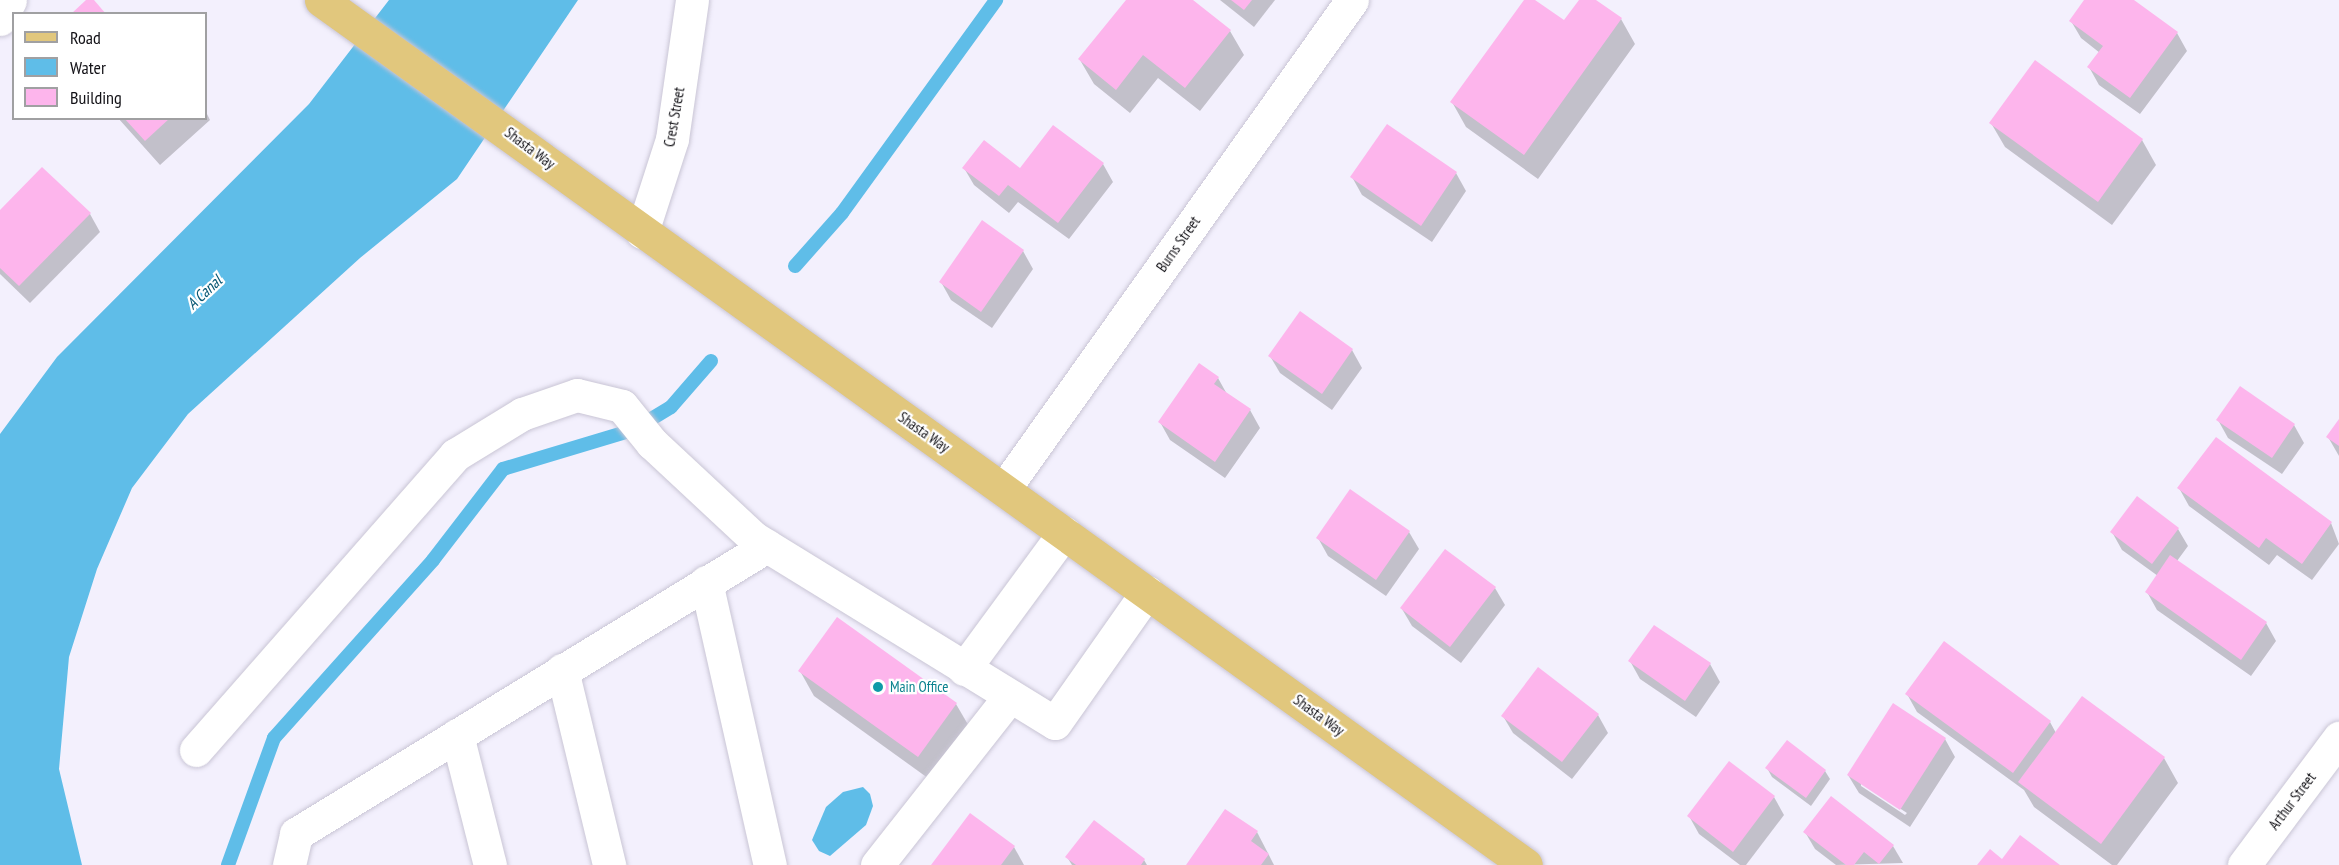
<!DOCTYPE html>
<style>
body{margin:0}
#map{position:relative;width:2339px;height:865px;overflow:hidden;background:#f3f0fd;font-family:"PT Sans Narrow",sans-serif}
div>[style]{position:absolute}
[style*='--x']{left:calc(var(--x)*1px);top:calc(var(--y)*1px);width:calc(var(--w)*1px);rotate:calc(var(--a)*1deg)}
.water>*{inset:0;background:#5fbde8}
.shadow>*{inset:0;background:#0003}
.stream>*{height:14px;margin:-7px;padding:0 7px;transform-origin:7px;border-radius:7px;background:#5fbde8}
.building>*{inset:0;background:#fdb5ec}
.roads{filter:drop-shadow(0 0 2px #c9c5d5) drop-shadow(0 0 2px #c9c5d5)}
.minor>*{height:33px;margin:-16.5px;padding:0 16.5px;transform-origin:16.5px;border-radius:16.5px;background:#fff}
.major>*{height:33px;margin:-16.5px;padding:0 16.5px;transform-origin:16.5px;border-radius:16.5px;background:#e1c77d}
.dots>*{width:16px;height:16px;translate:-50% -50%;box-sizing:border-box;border:3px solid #fff;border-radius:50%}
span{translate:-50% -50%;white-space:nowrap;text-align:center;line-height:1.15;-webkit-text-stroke:4.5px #fff;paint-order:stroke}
.street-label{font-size:15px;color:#121116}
.culture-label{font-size:15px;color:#0d838f}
.left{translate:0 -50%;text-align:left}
.water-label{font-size:16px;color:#045572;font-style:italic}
.legend{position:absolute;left:12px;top:12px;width:195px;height:108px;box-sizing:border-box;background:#fff;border:2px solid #a0a0a2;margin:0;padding:8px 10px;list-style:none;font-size:18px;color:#121116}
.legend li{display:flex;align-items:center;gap:12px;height:30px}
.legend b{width:30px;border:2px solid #a0a0a2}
</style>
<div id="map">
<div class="water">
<div style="clip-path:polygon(389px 0,578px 0,457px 179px,360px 258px,188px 414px,132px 488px,97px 569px,69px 657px,59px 769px,82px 865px,0 865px,0 434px,57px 357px,309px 104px)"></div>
<div style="clip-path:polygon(863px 787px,870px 794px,873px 806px,866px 825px,830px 856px,819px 851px,812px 840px,826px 807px,843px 792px)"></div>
</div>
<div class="shadow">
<div style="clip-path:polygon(1127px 0,1191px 0,1230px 31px,1244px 55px,1200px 111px,1158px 78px,1130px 113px,1094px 84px,1080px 60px)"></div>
<div style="clip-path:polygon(1220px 0,1275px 0,1254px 27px)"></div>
<div style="clip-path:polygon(1526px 0,1533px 0,1564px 22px,1581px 0,1593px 0,1621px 19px,1635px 44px,1538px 179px,1466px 127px,1452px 102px)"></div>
<div style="clip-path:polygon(2086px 0,2131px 0,2177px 33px,2187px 51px,2140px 114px,2099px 85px,2089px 67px,2100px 53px,2081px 38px,2071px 21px)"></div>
<div style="clip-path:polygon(206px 112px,210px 120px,160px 165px,118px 118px,206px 118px)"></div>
<div style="clip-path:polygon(1991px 123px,2142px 140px,2156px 165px,2112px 225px,2005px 147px)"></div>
<div style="clip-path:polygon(1103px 164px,1113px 182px,1069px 239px,1018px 202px,1009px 213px,974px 185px,964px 168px,1021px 170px)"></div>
<div style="clip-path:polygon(1456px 173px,1466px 191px,1432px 242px,1362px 195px,1352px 177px)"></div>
<div style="clip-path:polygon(0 212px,90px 214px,100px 232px,30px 303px,0 274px)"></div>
<div style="clip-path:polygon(1023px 251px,1033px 269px,992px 328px,951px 300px,941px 282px)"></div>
<div style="clip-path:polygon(1300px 313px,1352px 350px,1362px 368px,1332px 410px,1280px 373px,1270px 356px)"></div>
<div style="clip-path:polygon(1218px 378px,1228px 396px,1250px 410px,1260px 428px,1225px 478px,1170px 440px,1160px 422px)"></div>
<div style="clip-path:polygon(2240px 388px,2294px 425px,2304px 443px,2282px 474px,2228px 438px,2218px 420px)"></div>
<div style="clip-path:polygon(2339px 422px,2339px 456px,2328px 437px)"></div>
<div style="clip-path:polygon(2216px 439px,2331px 523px,2339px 544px,2312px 580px,2277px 555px,2269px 565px,2189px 506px,2179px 488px)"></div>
<div style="clip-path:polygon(2178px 529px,2188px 546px,2177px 561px,2266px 623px,2276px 641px,2251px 676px,2157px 610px,2147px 592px,2158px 576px,2122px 550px,2112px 532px)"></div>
<div style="clip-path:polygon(1409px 532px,1419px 549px,1386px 596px,1328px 556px,1318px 538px)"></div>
<div style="clip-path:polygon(1495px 588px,1505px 605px,1461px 663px,1412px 626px,1402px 609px)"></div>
<div style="clip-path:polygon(1630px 661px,1710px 664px,1720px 682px,1696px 717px,1640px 679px)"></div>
<div style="clip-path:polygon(800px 671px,956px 704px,970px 728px,932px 781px,814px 696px)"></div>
<div style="clip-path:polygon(1907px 694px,2050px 722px,2056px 733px,2164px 758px,2178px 783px,2117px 865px,2112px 865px,2034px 807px,2024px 790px,1917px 712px)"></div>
<div style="clip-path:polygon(evenodd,1894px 705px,1945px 739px,1955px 757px,1910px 827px,1859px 793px,1848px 775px,1894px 705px,1861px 783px,1907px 813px,1905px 815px,1861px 786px,1861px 783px)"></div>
<div style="clip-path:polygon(1598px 715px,1608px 733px,1572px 779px,1513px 733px,1503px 716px)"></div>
<div style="clip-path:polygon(1767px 768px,1825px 771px,1830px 779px,1811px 806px,1772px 777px)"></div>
<div style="clip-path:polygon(1774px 797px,1784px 815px,1746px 865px,1740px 865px,1699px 834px,1689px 816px)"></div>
<div style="clip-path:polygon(1257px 832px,1274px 865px,1188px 865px)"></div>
<div style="clip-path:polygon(1805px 832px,1893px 846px,1903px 863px,1836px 865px,1815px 849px)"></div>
<div style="clip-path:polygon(1014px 847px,1024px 865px,933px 865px)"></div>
<div style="clip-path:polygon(1067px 857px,1144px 860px,1147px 865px,1072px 865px)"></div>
</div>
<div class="stream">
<div style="--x:795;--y:266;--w:71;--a:-48.4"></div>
<div style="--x:842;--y:213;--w:263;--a:-54.1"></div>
<div style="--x:228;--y:865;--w:135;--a:-70.1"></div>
<div style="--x:274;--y:738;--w:239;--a:-48.2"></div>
<div style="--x:433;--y:560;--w:115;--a:-52.4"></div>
<div style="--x:503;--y:469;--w:136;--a:-16.7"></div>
<div style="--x:633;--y:430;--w:44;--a:-31.2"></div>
<div style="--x:671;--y:407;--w:61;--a:-49"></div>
</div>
<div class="building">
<div style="clip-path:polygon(86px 0,94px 0,106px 14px,71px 14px)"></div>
<div style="clip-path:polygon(1126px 0,1193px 0,1231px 30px,1185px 88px,1143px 55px,1116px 90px,1078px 59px)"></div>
<div style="clip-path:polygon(1231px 0,1252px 0,1244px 10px)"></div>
<div style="clip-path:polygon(1524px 0,1535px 0,1564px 20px,1579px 0,1596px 0,1622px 18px,1524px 155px,1450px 102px)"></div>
<div style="clip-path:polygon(2084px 0,2134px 0,2178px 32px,2130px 98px,2087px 67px,2103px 46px,2069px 21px)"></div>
<div style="clip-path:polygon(2035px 60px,2143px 139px,2098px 202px,1989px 123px)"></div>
<div style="clip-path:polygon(124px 118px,170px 118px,145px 141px)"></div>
<div style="clip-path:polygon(1387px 124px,1457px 172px,1421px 226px,1350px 177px)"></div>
<div style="clip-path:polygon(1053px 125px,1104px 163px,1058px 223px,1008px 185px,999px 196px,962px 168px,984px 140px,1020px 168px)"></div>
<div style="clip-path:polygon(42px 167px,91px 213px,19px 286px,0 268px,0 210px)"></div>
<div style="clip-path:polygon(982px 220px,1024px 250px,981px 312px,939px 282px)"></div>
<div style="clip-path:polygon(1300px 311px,1353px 349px,1322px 394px,1268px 356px)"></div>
<div style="clip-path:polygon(1199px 363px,1219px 377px,1214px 384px,1251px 409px,1215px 462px,1158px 422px)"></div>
<div style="clip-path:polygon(2240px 386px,2295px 424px,2272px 458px,2216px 420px)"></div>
<div style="clip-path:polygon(2339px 419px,2339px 446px,2326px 437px)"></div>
<div style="clip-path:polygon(2216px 437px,2332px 522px,2302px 564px,2266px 538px,2259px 548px,2177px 488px)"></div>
<div style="clip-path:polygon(1350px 489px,1410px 531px,1376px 580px,1316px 538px)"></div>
<div style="clip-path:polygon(2137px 496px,2179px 528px,2152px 564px,2110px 532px)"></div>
<div style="clip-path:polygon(1445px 549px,1496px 587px,1450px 647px,1400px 608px)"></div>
<div style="clip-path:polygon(2170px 555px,2267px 622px,2241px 660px,2145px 592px)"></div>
<div style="clip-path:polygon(837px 617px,957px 703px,918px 757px,798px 671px)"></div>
<div style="clip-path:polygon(1654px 625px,1711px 663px,1685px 701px,1628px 661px)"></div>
<div style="clip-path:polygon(1944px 641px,2051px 721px,2013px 773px,1905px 694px)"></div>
<div style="clip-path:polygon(1538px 667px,1599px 714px,1562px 762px,1501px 716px)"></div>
<div style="clip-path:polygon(2082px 696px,2165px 757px,2101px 844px,2018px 782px)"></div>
<div style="clip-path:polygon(1893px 703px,1946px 738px,1900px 810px,1847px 775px)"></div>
<div style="clip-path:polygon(1787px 740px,1826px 770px,1806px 798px,1765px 768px)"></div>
<div style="clip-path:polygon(1729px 761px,1775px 796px,1733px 852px,1687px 816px)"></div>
<div style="clip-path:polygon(1831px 796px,1894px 845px,1879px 864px,1864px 852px,1854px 865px,1846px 865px,1803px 832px)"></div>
<div style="clip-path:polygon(1225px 809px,1258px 831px,1251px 841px,1269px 854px,1261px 865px,1186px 865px)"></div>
<div style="clip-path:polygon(970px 813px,1015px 846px,1001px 865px,931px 865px)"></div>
<div style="clip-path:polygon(1094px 820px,1145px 859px,1141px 865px,1076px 865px,1065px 857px)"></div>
<div style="clip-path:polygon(2020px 835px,2060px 865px,1977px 865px,1990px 849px,2002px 859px)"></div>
</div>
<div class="roads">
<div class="minor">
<div style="--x:0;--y:19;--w:21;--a:-62"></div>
<div style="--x:642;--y:232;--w:98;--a:-72.1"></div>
<div style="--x:672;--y:139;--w:140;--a:-81.8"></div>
<div style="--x:1004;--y:489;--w:600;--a:-54.56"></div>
<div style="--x:706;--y:582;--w:290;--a:77.3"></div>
<div style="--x:964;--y:669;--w:169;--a:-53.7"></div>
<div style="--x:562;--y:670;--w:201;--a:76.4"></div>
<div style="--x:457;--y:735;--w:134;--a:75.8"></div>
<div style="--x:196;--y:750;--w:393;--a:-48.7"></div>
<div style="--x:455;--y:455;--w:79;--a:-31.5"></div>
<div style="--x:522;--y:414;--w:58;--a:-19.1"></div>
<div style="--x:577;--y:395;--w:46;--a:13.7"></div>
<div style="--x:622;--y:406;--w:48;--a:51"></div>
<div style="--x:652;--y:443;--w:139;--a:43"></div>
<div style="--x:754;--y:538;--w:353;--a:31.6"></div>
<div style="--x:1055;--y:723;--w:160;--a:-54.9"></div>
<div style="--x:289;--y:865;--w:32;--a:-77"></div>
<div style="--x:296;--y:834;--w:552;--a:-31.44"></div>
<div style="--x:877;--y:865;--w:215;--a:-51.8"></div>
<div style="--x:2244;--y:865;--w:159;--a:-53.2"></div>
</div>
<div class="major">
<div style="--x:321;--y:0;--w:1483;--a:35.67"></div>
</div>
</div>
<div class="dots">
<div style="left:878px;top:687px;background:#0f9aa8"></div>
</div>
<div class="street-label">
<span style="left:674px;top:117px;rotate:-80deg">Crest Street</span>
<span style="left:530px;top:148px;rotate:37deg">Shasta Way</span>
<span style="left:1178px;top:244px;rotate:-55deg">Burns Street</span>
<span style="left:924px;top:432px;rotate:35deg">Shasta Way</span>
<span style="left:1319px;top:715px;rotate:36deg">Shasta Way</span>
<span style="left:2292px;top:801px;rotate:-53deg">Arthur Street</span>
</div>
<div class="culture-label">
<span class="left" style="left:890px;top:687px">Main Office</span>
</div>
<div class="water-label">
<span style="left:204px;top:292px;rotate:-43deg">A Canal</span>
</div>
<ul class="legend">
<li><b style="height:8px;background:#e1c77d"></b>Road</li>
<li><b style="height:16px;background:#5fbde8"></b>Water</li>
<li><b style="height:16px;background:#fdb5ec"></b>Building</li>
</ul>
</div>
